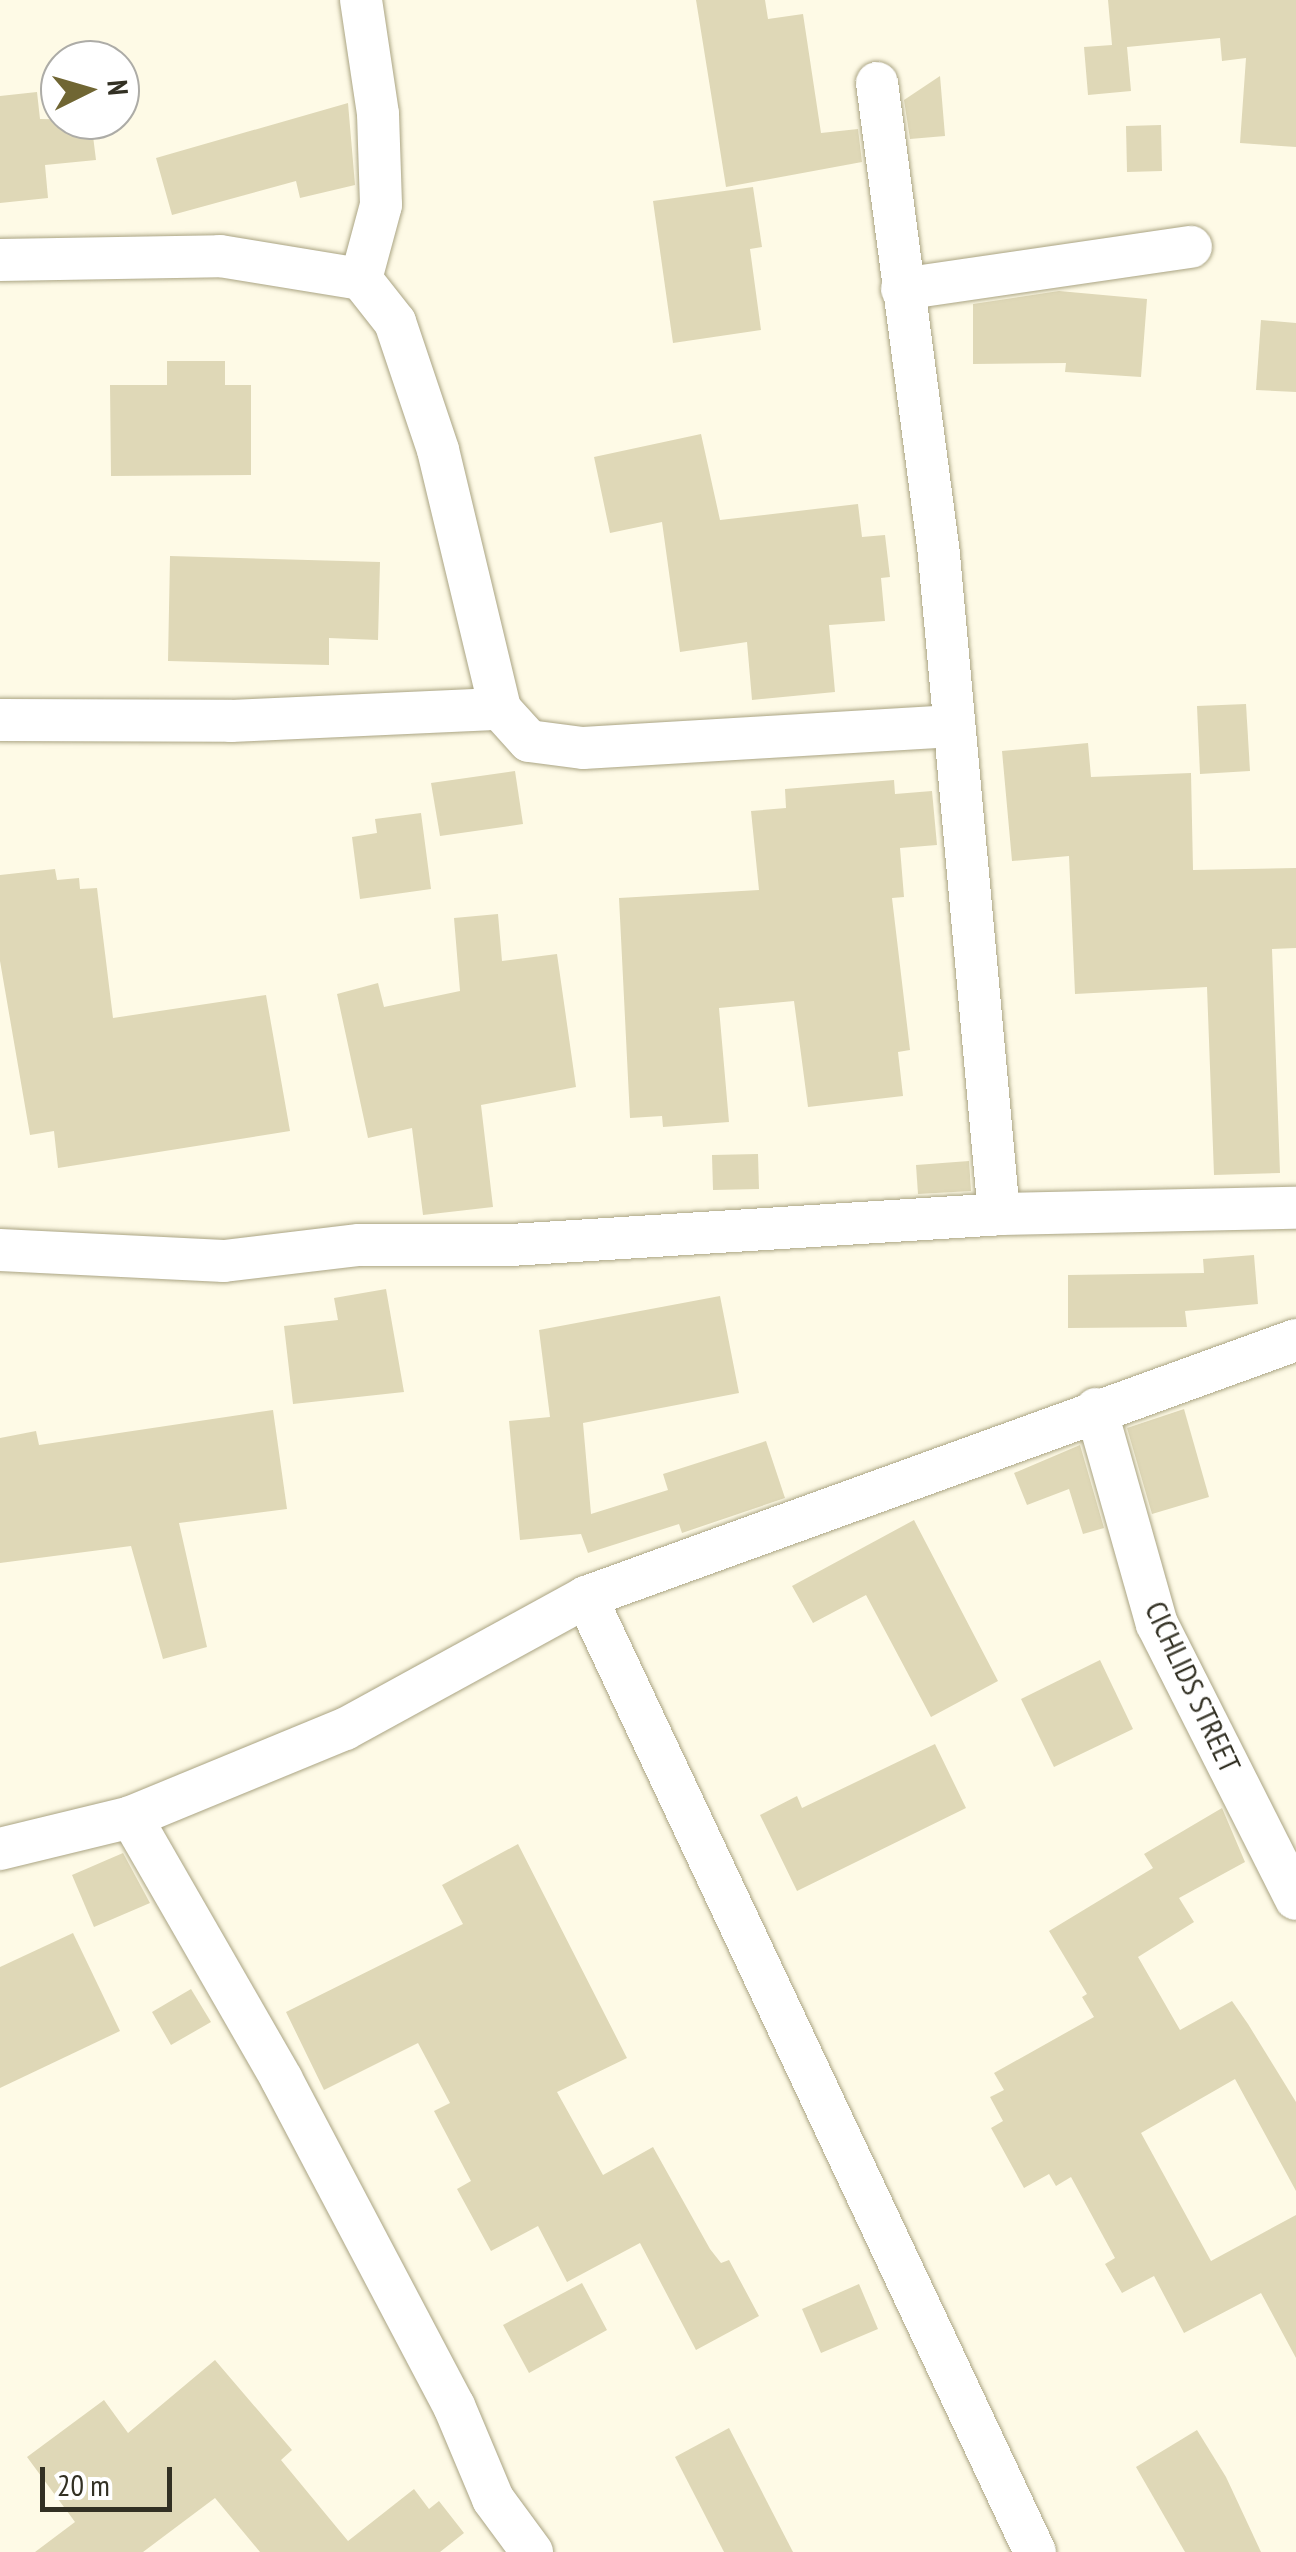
<!DOCTYPE html>
<style>
body{margin:0}
#map{position:relative;width:1296px;height:2552px;overflow:hidden;background:#fefae6;font-family:"PT Sans Narrow",sans-serif}
div>[style]{position:absolute}
[style*='--x']{left:calc(var(--x)*1px);top:calc(var(--y)*1px);width:calc(var(--w)*1px);rotate:calc(var(--a)*1deg)}
.building>*{inset:0;background:#dfd8b7}
.roads{filter:drop-shadow(0 0 2px #aaa483) drop-shadow(0 0 2px #aaa483)}
.minor>*{height:42px;margin:-21px;padding:0 21px;transform-origin:21px;border-radius:21px;background:#fff}
span{translate:-50% -50%;white-space:nowrap;text-align:center;line-height:1.15;-webkit-text-stroke:8px #fff;paint-order:stroke}
.street-label{font-size:30px;color:#323023}
.north{position:absolute;left:40px;top:40px;width:100px;height:100px;box-sizing:border-box;background:#fff;border:2px solid #adaca7;border-radius:50%;rotate:85deg;font-size:28px;font-weight:700;line-height:40px;text-align:center;color:#323023}
.north::after{content:'';display:block;margin:auto;width:35px;height:45px;background:#706633;clip-path:polygon(50% 0,100% 100%,50% 72%,0 100%)}
.scale{position:absolute;left:40px;top:2467px;width:132px;height:45px;box-sizing:border-box;border:5px solid #323023;border-top:0;padding-left:12px;font-size:30px;line-height:35px;white-space:nowrap;color:#323023;-webkit-text-stroke:8px #fff;paint-order:stroke}
</style>
<div id="map">
<div class="building">
<div style="clip-path:polygon(696px 0,765px 0,768px 19px,803px 14px,821px 133px,858px 129px,862px 162px,726px 187px)"></div>
<div style="clip-path:polygon(1108px 0,1296px 0,1296px 147px,1240px 143px,1246px 58px,1222px 61px,1220px 38px,1127px 47px,1131px 91px,1088px 95px,1084px 47px,1112px 45px)"></div>
<div style="clip-path:polygon(940px 76px,945px 136px,910px 139px,904px 100px)"></div>
<div style="clip-path:polygon(37px 92px,40px 119px,91px 120px,96px 160px,45px 165px,48px 198px,0 203px,0 96px)"></div>
<div style="clip-path:polygon(348px 103px,355px 185px,300px 198px,296px 181px,172px 215px,156px 158px)"></div>
<div style="clip-path:polygon(1161px 125px,1162px 171px,1127px 172px,1126px 126px)"></div>
<div style="clip-path:polygon(753px 187px,762px 247px,750px 249px,761px 330px,673px 343px,653px 201px)"></div>
<div style="clip-path:polygon(1059px 291px,1147px 299px,1141px 377px,1065px 372px,1066px 363px,973px 364px,973px 304px)"></div>
<div style="clip-path:polygon(1261px 320px,1296px 323px,1296px 392px,1256px 390px)"></div>
<div style="clip-path:polygon(167px 361px,225px 361px,225px 385px,251px 385px,251px 475px,111px 476px,110px 385px,167px 385px)"></div>
<div style="clip-path:polygon(701px 434px,720px 520px,858px 504px,862px 537px,885px 535px,890px 577px,881px 578px,885px 621px,829px 625px,835px 692px,752px 700px,747px 642px,680px 652px,662px 522px,610px 533px,594px 457px)"></div>
<div style="clip-path:polygon(170px 556px,380px 562px,378px 640px,329px 638px,329px 665px,168px 661px)"></div>
<div style="clip-path:polygon(1246px 704px,1250px 771px,1200px 774px,1197px 706px)"></div>
<div style="clip-path:polygon(1088px 743px,1091px 777px,1191px 773px,1193px 870px,1296px 868px,1296px 948px,1272px 949px,1280px 1173px,1214px 1175px,1207px 987px,1075px 994px,1069px 856px,1012px 861px,1002px 751px)"></div>
<div style="clip-path:polygon(515px 771px,523px 824px,440px 836px,431px 783px)"></div>
<div style="clip-path:polygon(894px 780px,895px 794px,932px 791px,937px 845px,900px 848px,904px 897px,892px 898px,910px 1050px,898px 1052px,903px 1096px,808px 1107px,794px 1001px,719px 1008px,729px 1122px,663px 1127px,662px 1116px,630px 1118px,619px 898px,759px 890px,751px 811px,786px 808px,785px 789px)"></div>
<div style="clip-path:polygon(421px 813px,431px 889px,360px 899px,352px 837px,377px 833px,375px 819px)"></div>
<div style="clip-path:polygon(55px 869px,57px 880px,79px 878px,80px 889px,97px 888px,113px 1018px,266px 995px,290px 1131px,58px 1168px,54px 1131px,30px 1135px,0 961px,0 875px)"></div>
<div style="clip-path:polygon(498px 914px,502px 961px,557px 954px,576px 1087px,481px 1105px,493px 1207px,423px 1215px,412px 1128px,368px 1138px,337px 994px,378px 983px,384px 1007px,460px 991px,454px 918px)"></div>
<div style="clip-path:polygon(758px 1154px,759px 1189px,713px 1190px,712px 1155px)"></div>
<div style="clip-path:polygon(969px 1161px,971px 1191px,918px 1194px,916px 1165px)"></div>
<div style="clip-path:polygon(1254px 1255px,1258px 1304px,1185px 1311px,1187px 1327px,1068px 1328px,1068px 1275px,1204px 1273px,1203px 1259px)"></div>
<div style="clip-path:polygon(386px 1289px,404px 1392px,293px 1404px,284px 1326px,338px 1320px,334px 1298px)"></div>
<div style="clip-path:polygon(720px 1296px,739px 1393px,583px 1423px,591px 1514px,668px 1490px,663px 1474px,766px 1441px,785px 1498px,682px 1533px,679px 1524px,588px 1553px,581px 1534px,520px 1540px,509px 1421px,550px 1417px,539px 1330px)"></div>
<div style="clip-path:polygon(1184px 1409px,1209px 1497px,1152px 1514px,1127px 1428px)"></div>
<div style="clip-path:polygon(273px 1410px,287px 1509px,179px 1523px,207px 1647px,163px 1659px,131px 1546px,0 1563px,0 1438px,36px 1431px,39px 1445px)"></div>
<div style="clip-path:polygon(1080px 1445px,1104px 1528px,1083px 1534px,1069px 1489px,1027px 1505px,1014px 1473px)"></div>
<div style="clip-path:polygon(914px 1520px,998px 1681px,931px 1717px,866px 1595px,813px 1623px,792px 1586px)"></div>
<div style="clip-path:polygon(1100px 1660px,1133px 1729px,1054px 1767px,1021px 1699px)"></div>
<div style="clip-path:polygon(935px 1744px,966px 1808px,797px 1891px,760px 1815px,797px 1796px,802px 1808px)"></div>
<div style="clip-path:polygon(1222px 1808px,1245px 1862px,1179px 1898px,1194px 1922px,1138px 1957px,1180px 2030px,1232px 2001px,1248px 2024px,1296px 2102px,1296px 2191px,1235px 2079px,1141px 2133px,1211px 2261px,1296px 2215px,1296px 2358px,1261px 2293px,1184px 2333px,1154px 2276px,1122px 2293px,1105px 2264px,1115px 2258px,1071px 2177px,1056px 2186px,1049px 2174px,1024px 2188px,991px 2128px,1003px 2121px,990px 2097px,1004px 2090px,994px 2073px,1094px 2017px,1082px 1997px,1087px 1994px,1049px 1931px,1153px 1868px,1144px 1854px)"></div>
<div style="clip-path:polygon(518px 1844px,627px 2058px,557px 2092px,603px 2175px,653px 2147px,710px 2249px,721px 2263px,729px 2260px,759px 2316px,696px 2350px,640px 2243px,567px 2282px,538px 2226px,491px 2251px,457px 2189px,471px 2181px,434px 2111px,450px 2103px,418px 2043px,324px 2090px,286px 2012px,463px 1924px,442px 1885px)"></div>
<div style="clip-path:polygon(123px 1853px,150px 1903px,94px 1927px,72px 1875px)"></div>
<div style="clip-path:polygon(73px 1933px,120px 2031px,0 2088px,0 1967px)"></div>
<div style="clip-path:polygon(191px 1989px,211px 2022px,171px 2045px,152px 2012px)"></div>
<div style="clip-path:polygon(582px 2283px,607px 2330px,529px 2373px,503px 2325px)"></div>
<div style="clip-path:polygon(859px 2284px,878px 2329px,821px 2353px,802px 2309px)"></div>
<div style="clip-path:polygon(215px 2360px,292px 2450px,281px 2460px,348px 2541px,414px 2489px,429px 2509px,439px 2501px,464px 2533px,440px 2552px,260px 2552px,215px 2498px,143px 2552px,35px 2552px,75px 2522px,27px 2457px,104px 2400px,128px 2433px)"></div>
<div style="clip-path:polygon(729px 2428px,793px 2552px,724px 2552px,675px 2457px)"></div>
<div style="clip-path:polygon(1197px 2430px,1226px 2477px,1261px 2552px,1185px 2552px,1136px 2467px)"></div>
</div>
<div class="roads">
<div class="minor">
<div style="--x:361;--y:0;--w:115;--a:81.5"></div>
<div style="--x:378;--y:114;--w:91;--a:88.1"></div>
<div style="--x:381;--y:205;--w:77;--a:105.1"></div>
<div style="--x:877;--y:83;--w:476;--a:82.5"></div>
<div style="--x:939;--y:555;--w:662;--a:84.8"></div>
<div style="--x:0;--y:260;--w:220;--a:-1"></div>
<div style="--x:220;--y:256;--w:143;--a:9.3"></div>
<div style="--x:361;--y:279;--w:55;--a:51.7"></div>
<div style="--x:395;--y:322;--w:135;--a:71.4"></div>
<div style="--x:438;--y:450;--w:266;--a:76.5"></div>
<div style="--x:500;--y:709;--w:43;--a:47.8"></div>
<div style="--x:529;--y:741;--w:54;--a:7.4"></div>
<div style="--x:583;--y:748;--w:371;--a:-3.4"></div>
<div style="--x:902;--y:289;--w:292;--a:-8.3"></div>
<div style="--x:0;--y:720;--w:231;--a:0.2"></div>
<div style="--x:231;--y:721;--w:269;--a:-2.6"></div>
<div style="--x:0;--y:1250;--w:224;--a:2.8"></div>
<div style="--x:224;--y:1261;--w:136;--a:-6.8"></div>
<div style="--x:359;--y:1245;--w:152;--a:0"></div>
<div style="--x:511;--y:1245;--w:489;--a:-3.6"></div>
<div style="--x:999;--y:1214;--w:297;--a:-1.2"></div>
<div style="--x:1096;--y:1409;--w:223;--a:74.2"></div>
<div style="--x:1157;--y:1624;--w:308;--a:63.2"></div>
<div style="--x:586;--y:1597;--w:1055;--a:64.82"></div>
<div style="--x:131;--y:1817;--w:303;--a:60.1"></div>
<div style="--x:282;--y:2080;--w:369;--a:62.2"></div>
<div style="--x:454;--y:2406;--w:101;--a:67.2"></div>
<div style="--x:493;--y:2499;--w:66;--a:53.7"></div>
<div style="--x:0;--y:1849;--w:135;--a:-13.7"></div>
<div style="--x:131;--y:1817;--w:231;--a:-22.4"></div>
<div style="--x:345;--y:1729;--w:275;--a:-28.7"></div>
<div style="--x:586;--y:1597;--w:755;--a:-19.9"></div>
</div>
</div>
<div class="street-label">
<span style="left:1193px;top:1687px;rotate:65deg">CICHLIDS STREET</span>
</div>
<div class="north">N</div>
<div class="scale">20 m</div>
</div>
